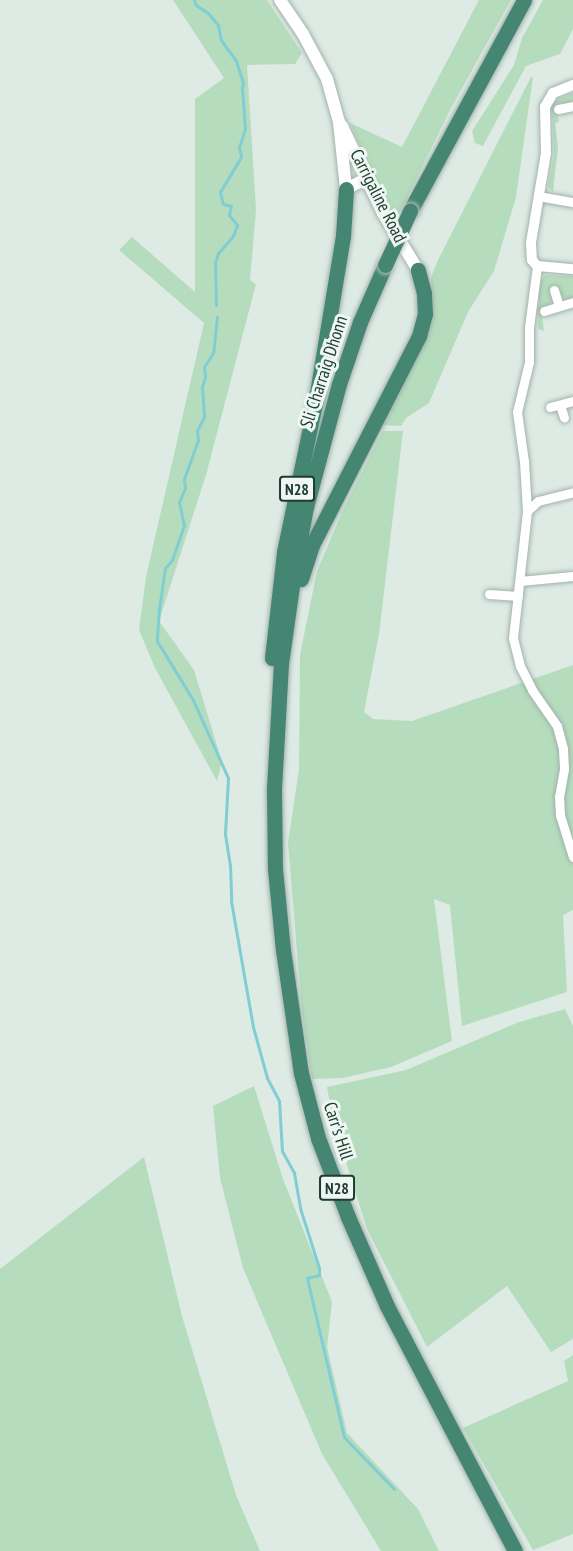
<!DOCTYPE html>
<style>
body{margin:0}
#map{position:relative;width:573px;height:1551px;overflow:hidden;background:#deeae4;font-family:"PT Sans Narrow",sans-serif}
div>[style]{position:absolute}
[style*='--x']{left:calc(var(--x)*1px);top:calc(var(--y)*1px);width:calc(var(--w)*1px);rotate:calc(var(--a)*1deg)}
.green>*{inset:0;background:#b5ddbd}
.stream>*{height:3px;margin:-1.5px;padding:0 1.5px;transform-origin:1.5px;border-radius:1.5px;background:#81cdd4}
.roads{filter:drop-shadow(0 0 2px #a1b2ab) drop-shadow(0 0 2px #a1b2ab)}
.minor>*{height:9px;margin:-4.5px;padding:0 4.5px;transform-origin:4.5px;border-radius:4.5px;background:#fff}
.tertiary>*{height:10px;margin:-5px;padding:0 5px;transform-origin:5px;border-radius:5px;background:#fff}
.secondary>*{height:12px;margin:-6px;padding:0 6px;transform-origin:6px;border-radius:6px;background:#fff}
.trunk>*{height:15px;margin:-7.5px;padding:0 7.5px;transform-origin:7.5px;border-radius:7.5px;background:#448672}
.bridges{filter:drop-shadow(0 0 2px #bcc4c1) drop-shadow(0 0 2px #bcc4c1)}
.trunk-bridge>*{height:15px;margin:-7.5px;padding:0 7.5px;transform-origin:7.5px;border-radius:7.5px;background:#448672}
span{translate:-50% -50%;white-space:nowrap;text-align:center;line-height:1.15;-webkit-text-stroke:6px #eef7f2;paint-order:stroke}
.shield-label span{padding:2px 4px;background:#eef7f2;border:2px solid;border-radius:4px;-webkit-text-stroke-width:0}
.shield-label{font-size:16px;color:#1e3b31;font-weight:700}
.street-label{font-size:18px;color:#1e3b31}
</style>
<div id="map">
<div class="green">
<div style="clip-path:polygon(173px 0,267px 0,302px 53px,295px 64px,247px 65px,256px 210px,250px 280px,256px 284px,206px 475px,159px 621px,194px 670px,222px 762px,217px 781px,155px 668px,139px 630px,146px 577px,204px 323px,119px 250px,132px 237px,195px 292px,195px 99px,224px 78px)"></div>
<div style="clip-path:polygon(479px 0,511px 0,451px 108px,395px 222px,350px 123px,402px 147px)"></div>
<div style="clip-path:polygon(543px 0,573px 0,573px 29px,560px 54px,526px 66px,483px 146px,475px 143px,472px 131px,514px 65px,522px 38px)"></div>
<div style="clip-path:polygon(531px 77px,533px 77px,516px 197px,494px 271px,468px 312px,429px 403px,406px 418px,401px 426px,382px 425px,426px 334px,432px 297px,431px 278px,437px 262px)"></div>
<div style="clip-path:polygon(573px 93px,573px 101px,560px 104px,557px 109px,559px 122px,555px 123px,558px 147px,553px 192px,548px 187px,554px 155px,552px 106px,558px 99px)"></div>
<div style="clip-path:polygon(545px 275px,573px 276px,573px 298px,565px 299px,560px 294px,552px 299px,542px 316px,544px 331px,538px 329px,539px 283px)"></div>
<div style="clip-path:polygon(383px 431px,403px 431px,379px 634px,364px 712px,373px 719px,412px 721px,573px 665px,573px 910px,563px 915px,567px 992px,462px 1026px,450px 905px,434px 899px,452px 1041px,391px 1067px,343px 1078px,312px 1079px,302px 1012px,288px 843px,299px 769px,300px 655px,317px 571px,344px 508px)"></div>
<div style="clip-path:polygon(565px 1009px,573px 1026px,573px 1339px,551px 1352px,507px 1286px,427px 1347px,367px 1229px,333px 1121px,327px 1087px,406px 1070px,519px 1022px)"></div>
<div style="clip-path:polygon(254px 1086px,283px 1179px,332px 1302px,327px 1347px,347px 1433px,418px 1509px,439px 1551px,381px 1551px,322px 1454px,243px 1268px,220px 1178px,213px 1106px)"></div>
<div style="clip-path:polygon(144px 1157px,182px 1316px,236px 1495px,260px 1551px,0 1551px,0 1269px)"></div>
<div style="clip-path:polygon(573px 1355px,573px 1534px,533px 1550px,463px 1428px,568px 1381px,564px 1361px)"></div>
</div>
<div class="stream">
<div style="--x:194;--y:0;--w:5;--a:68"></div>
<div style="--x:196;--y:5;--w:14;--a:34"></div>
<div style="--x:208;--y:13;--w:16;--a:50"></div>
<div style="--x:218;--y:25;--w:15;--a:79"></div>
<div style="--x:221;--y:40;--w:26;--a:54"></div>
<div style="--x:236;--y:61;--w:22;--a:72"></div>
<div style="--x:243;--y:82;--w:6;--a:99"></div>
<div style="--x:242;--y:88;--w:41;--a:85.8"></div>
<div style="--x:245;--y:129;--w:20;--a:108"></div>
<div style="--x:239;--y:148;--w:9;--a:77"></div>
<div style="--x:241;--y:157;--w:41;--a:121"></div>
<div style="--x:220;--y:192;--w:12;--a:76"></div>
<div style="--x:223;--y:204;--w:8;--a:14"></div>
<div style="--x:231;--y:206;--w:9;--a:103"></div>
<div style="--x:229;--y:215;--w:13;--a:51"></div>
<div style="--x:237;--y:225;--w:12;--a:110"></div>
<div style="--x:233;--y:236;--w:23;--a:131"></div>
<div style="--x:218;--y:253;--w:10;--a:107"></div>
<div style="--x:215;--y:263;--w:42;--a:88.6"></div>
<div style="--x:217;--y:317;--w:36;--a:96"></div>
<div style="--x:213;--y:353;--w:17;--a:123"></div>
<div style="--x:204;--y:367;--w:10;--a:84"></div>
<div style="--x:205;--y:377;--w:10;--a:107"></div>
<div style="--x:202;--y:387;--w:30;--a:86"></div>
<div style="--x:204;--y:417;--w:16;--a:117"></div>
<div style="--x:197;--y:431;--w:9;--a:84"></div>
<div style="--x:198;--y:440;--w:41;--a:109.7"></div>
<div style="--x:184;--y:479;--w:9;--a:84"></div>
<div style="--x:185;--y:488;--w:15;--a:113"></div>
<div style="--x:179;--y:502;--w:24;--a:78"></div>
<div style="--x:184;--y:525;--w:37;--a:109"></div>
<div style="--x:172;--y:560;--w:11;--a:131"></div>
<div style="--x:165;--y:568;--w:41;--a:98.3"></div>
<div style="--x:159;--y:609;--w:32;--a:94"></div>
<div style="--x:157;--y:641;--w:69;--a:58.6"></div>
<div style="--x:193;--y:700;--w:85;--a:65.8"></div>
<div style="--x:228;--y:778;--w:56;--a:93.1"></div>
<div style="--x:225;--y:834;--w:31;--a:81"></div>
<div style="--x:230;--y:865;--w:36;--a:88"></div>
<div style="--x:231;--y:901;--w:128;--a:80.1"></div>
<div style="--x:253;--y:1027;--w:53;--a:74.6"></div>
<div style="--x:267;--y:1078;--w:26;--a:62"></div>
<div style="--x:279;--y:1101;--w:50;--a:86.6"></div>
<div style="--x:282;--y:1151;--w:25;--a:61"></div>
<div style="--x:294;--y:1173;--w:36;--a:80"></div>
<div style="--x:300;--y:1208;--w:63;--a:72.4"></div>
<div style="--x:319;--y:1268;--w:7;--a:90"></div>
<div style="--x:319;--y:1275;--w:12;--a:166"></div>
<div style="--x:307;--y:1278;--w:163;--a:76.9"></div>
<div style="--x:344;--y:1437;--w:72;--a:46.1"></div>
</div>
<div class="roads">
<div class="minor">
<div style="--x:558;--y:109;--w:15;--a:-11"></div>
<div style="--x:538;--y:196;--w:36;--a:10"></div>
<div style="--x:537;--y:266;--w:63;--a:97.4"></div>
<div style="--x:529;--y:328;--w:34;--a:90"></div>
<div style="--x:529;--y:362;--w:51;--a:103.5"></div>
<div style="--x:517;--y:412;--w:49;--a:81.9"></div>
<div style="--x:524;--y:461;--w:50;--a:86.6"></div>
<div style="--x:527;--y:511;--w:128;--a:96.3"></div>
<div style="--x:513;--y:638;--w:29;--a:76"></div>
<div style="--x:520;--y:666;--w:27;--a:63"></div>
<div style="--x:532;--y:690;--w:44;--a:55.2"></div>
<div style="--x:557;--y:726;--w:24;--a:75"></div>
<div style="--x:563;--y:749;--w:20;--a:87"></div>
<div style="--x:564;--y:769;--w:27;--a:100"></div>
<div style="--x:559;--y:796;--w:19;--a:87"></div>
<div style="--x:560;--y:815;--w:44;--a:72.8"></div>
<div style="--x:554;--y:290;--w:17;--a:73"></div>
<div style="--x:544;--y:311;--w:30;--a:-17"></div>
<div style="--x:560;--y:405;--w:13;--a:72"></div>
<div style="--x:550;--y:407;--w:24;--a:-15"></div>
<div style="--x:527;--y:511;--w:15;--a:-42"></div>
<div style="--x:538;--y:501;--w:36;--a:-14"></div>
<div style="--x:520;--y:581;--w:53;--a:-5.4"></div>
<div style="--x:489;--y:594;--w:29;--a:4"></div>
</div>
<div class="tertiary">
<div style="--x:573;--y:85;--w:22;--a:158"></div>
<div style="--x:553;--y:93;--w:16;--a:120"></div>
<div style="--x:545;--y:107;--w:46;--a:88.8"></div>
<div style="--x:546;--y:153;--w:91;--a:99.5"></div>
<div style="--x:531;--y:243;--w:17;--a:87"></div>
<div style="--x:532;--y:260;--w:8;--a:50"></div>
<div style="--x:537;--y:266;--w:36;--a:5"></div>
</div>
<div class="secondary">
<div style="--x:280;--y:0;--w:41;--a:55.9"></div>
<div style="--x:303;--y:34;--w:51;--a:61.9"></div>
<div style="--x:327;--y:79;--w:45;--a:74.4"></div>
<div style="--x:339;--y:122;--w:67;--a:84"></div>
<div style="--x:346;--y:189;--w:22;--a:-27"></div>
<div style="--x:342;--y:126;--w:96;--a:64.8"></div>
<div style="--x:383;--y:213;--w:67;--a:58.4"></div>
</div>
<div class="trunk">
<div style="--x:410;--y:211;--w:240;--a:-61.6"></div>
<div style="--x:385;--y:265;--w:62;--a:113.7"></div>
<div style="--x:360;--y:322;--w:65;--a:108.7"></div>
<div style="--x:339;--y:384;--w:127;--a:105"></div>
<div style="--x:306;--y:507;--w:66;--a:100.5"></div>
<div style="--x:294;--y:572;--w:92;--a:98.1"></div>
<div style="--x:281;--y:663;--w:127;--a:93.2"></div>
<div style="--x:274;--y:790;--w:79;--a:89.3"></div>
<div style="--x:275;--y:869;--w:81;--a:84.4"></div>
<div style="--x:283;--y:950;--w:124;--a:81.7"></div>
<div style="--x:301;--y:1073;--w:67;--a:75.3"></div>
<div style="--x:318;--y:1138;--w:85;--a:69.2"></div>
<div style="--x:348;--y:1217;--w:97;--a:66.3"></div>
<div style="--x:387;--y:1306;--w:276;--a:62.4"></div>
<div style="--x:301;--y:579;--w:36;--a:-72"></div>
<div style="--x:312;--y:545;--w:235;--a:-62.9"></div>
<div style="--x:419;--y:336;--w:23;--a:-75"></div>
<div style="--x:425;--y:314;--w:21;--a:-93"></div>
<div style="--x:424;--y:293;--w:24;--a:-105"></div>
<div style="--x:272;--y:658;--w:107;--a:-83.5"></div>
<div style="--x:284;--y:552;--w:156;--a:-78.2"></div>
<div style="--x:316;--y:399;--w:165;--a:-80.6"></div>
<div style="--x:343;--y:236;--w:47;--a:-86.3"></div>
</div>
</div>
<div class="bridges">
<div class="trunk-bridge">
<div style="--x:385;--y:265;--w:60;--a:-65.2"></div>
</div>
</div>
<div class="shield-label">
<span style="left:297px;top:489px">N28</span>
<span style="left:337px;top:1188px">N28</span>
</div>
<div class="street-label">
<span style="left:378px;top:196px;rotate:63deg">Carrigaline Road</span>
<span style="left:324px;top:372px;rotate:-72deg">Sli Charraig Dhonn</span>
<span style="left:338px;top:1131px;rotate:72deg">Carr's Hill</span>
</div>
</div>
